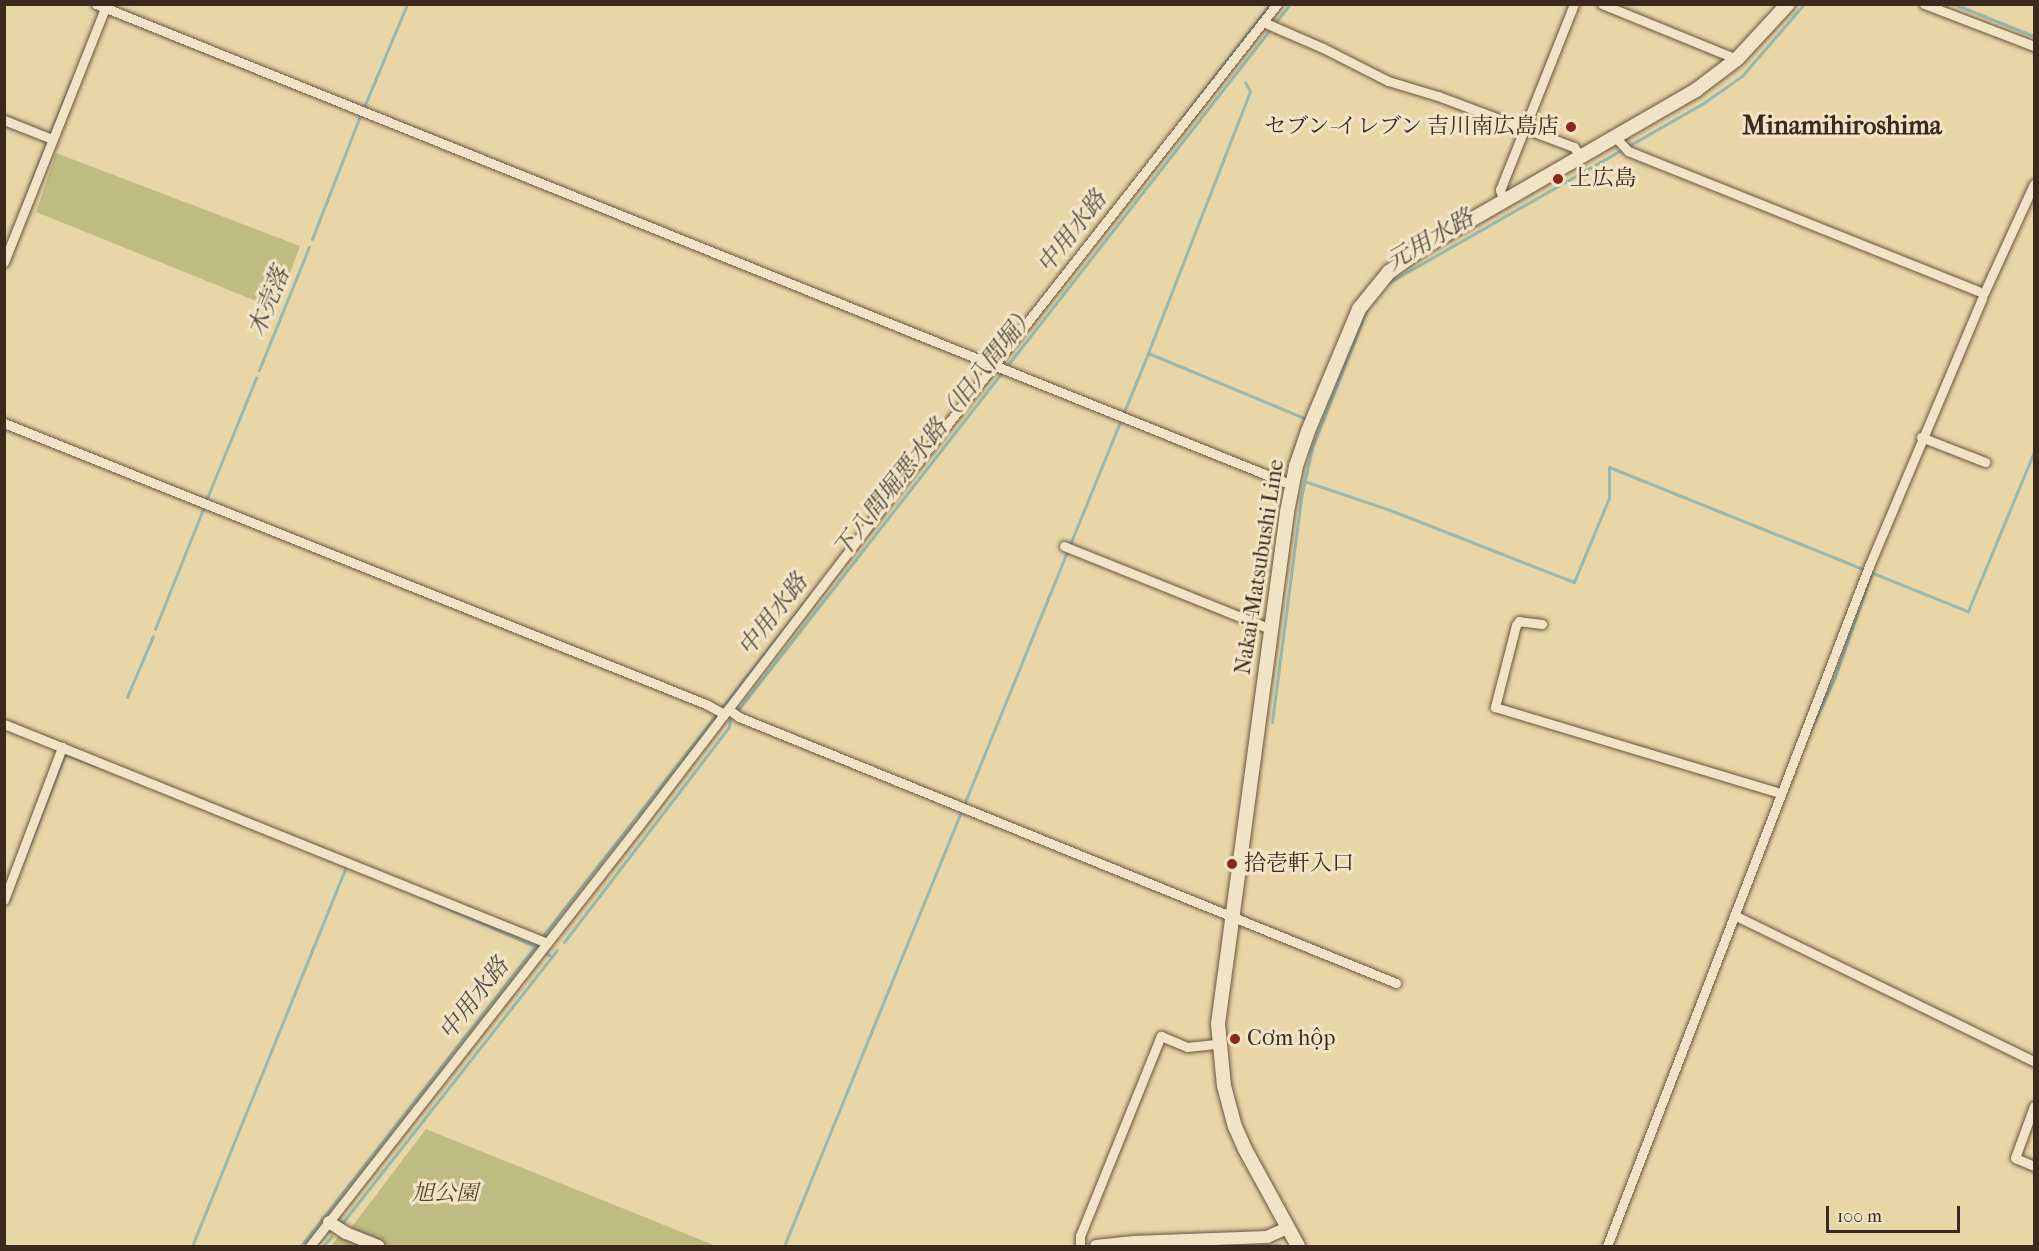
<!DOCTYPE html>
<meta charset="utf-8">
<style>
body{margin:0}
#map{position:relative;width:2039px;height:1251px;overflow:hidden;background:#e9d6a7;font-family:"IM FELL French Canon","Noto Serif JP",serif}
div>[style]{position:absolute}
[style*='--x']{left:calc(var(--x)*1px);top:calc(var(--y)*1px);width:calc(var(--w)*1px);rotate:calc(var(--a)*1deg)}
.green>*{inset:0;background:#bfbc82}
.stream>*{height:3px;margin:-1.5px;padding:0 1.5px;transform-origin:1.5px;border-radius:1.5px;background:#99b8ae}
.roads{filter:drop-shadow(0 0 2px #685440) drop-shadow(0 0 2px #685440)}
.minor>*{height:9px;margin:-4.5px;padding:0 4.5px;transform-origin:4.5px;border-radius:4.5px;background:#f1e4c6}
.tertiary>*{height:12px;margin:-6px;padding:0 6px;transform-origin:6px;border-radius:6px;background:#f1e4c6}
.secondary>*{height:14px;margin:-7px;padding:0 7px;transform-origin:7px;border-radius:7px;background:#f1e4c6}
.dots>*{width:16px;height:16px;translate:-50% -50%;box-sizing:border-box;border:3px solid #f1e4c6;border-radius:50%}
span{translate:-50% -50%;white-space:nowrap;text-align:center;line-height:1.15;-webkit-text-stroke:6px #f1e4c6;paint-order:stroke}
.poi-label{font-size:22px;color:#3d281d}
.right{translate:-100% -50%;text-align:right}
.left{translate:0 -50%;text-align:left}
.street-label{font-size:22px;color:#3d281d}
.park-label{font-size:22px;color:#574631;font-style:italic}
.water-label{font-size:24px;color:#544c41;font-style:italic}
.quarter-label{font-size:26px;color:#3d281d;font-weight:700}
.frame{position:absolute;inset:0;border:6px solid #3d281d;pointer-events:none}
.scale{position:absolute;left:1826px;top:1206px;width:134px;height:27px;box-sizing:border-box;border:3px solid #3d281d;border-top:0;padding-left:8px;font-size:18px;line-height:21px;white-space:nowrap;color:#3d281d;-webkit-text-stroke:4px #f1e4c6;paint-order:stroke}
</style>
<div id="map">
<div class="green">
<div style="clip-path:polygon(56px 153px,300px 246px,276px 309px,36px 212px)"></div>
<div style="clip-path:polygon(426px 1129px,716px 1246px,390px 1246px,353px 1232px,351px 1228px)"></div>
<div style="clip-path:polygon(338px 1237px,362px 1246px,331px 1246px)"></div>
</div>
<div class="stream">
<div style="--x:1954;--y:4;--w:86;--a:21.8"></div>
<div style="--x:364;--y:107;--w:112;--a:-67.3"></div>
<div style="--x:1183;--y:117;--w:143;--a:-52.4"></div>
<div style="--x:22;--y:206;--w:134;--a:-68.6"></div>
<div style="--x:312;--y:239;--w:132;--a:-68.7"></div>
<div style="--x:1388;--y:283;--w:361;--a:-29.7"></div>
<div style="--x:1702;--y:104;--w:49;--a:-35"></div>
<div style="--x:1742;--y:76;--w:95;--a:-49.3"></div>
<div style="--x:1148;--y:353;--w:174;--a:22.6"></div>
<div style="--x:259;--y:370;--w:133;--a:-67.9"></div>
<div style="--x:1307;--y:482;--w:88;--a:18.6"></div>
<div style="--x:1390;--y:510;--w:198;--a:21.4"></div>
<div style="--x:1574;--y:582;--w:91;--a:-67.4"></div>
<div style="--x:1609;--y:498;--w:31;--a:-90"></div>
<div style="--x:1609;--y:467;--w:387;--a:21.9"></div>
<div style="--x:1968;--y:611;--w:172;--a:-67.5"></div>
<div style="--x:207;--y:498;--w:130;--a:-67.8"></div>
<div style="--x:155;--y:629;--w:129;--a:-68.2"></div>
<div style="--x:127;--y:697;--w:66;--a:-66.9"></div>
<div style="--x:738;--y:710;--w:896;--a:-51.98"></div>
<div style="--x:1272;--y:722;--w:226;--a:-82.6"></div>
<div style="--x:1301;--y:498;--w:51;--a:-77.6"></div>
<div style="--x:1312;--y:448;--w:149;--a:-68.4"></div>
<div style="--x:1809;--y:733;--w:62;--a:-65.1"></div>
<div style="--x:1835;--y:677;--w:109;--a:-70.7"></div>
<div style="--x:27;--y:851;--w:104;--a:-68.6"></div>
<div style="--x:65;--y:754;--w:33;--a:21"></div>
<div style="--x:422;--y:897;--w:125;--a:23.5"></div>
<div style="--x:542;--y:937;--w:434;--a:-51.9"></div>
<div style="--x:564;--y:942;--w:271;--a:-52.5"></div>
<div style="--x:729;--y:727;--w:7;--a:-82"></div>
<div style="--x:542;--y:950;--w:12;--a:35"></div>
<div style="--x:343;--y:1222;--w:346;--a:-51.8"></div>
<div style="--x:192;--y:1246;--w:410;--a:-67.9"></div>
<div style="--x:301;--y:1246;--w:385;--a:-52"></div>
<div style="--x:323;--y:1246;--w:13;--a:-48"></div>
<div style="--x:784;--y:1246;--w:964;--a:-67.82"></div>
<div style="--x:1148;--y:353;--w:281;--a:-68.7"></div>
<div style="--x:1250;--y:91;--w:10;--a:-119"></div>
<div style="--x:1244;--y:1246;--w:36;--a:-2"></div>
</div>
<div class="roads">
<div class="minor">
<div style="--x:96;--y:4;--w:1289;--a:21.91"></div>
<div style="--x:1602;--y:4;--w:146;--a:22.2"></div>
<div style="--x:1924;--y:4;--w:118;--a:20.9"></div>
<div style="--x:1263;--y:22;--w:65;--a:23.4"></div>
<div style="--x:1323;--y:48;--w:73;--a:26.9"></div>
<div style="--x:1388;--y:81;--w:52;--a:16.7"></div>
<div style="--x:1438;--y:96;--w:145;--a:20.6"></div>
<div style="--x:1574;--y:147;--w:13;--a:58"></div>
<div style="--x:4;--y:120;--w:52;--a:21.6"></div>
<div style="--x:1616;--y:138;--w:18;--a:47"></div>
<div style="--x:1628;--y:151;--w:377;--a:21.8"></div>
<div style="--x:1504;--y:202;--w:13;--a:-108"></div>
<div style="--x:1500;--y:190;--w:200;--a:-68.3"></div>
<div style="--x:4;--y:262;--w:273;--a:-68.3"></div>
<div style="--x:1984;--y:293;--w:120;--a:-65.4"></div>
<div style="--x:4;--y:423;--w:756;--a:21.82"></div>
<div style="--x:706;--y:704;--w:21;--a:29"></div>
<div style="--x:1921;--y:437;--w:69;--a:21.3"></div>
<div style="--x:1064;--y:546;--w:222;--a:21.9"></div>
<div style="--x:1542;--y:624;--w:23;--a:-173"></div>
<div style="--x:1519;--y:621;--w:5;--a:127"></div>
<div style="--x:1516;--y:625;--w:85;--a:104.4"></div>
<div style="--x:1495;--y:707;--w:298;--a:16.8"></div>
<div style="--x:728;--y:709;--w:14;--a:36"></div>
<div style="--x:739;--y:717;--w:709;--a:22.04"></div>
<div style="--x:4;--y:724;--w:585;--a:21.96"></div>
<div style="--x:4;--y:900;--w:164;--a:-69.2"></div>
<div style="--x:1734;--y:915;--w:334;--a:26"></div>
<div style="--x:2034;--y:1106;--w:55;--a:110.1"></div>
<div style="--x:2015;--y:1158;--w:21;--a:23"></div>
<div style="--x:310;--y:1246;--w:532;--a:-51.95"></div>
<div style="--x:638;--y:827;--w:436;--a:-52.6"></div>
<div style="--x:903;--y:481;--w:606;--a:-51.9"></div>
<div style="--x:1080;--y:1246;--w:10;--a:-90"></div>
<div style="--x:1080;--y:1236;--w:216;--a:-68"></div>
<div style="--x:1161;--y:1036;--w:28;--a:23"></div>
<div style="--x:1187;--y:1047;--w:31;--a:-6"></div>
<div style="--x:1607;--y:1246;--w:729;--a:-68.93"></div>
<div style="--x:1869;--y:566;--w:291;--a:-67.1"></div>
</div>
<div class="tertiary">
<div style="--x:329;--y:1222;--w:20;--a:33"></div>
<div style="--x:346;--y:1233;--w:35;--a:22"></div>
<div style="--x:1096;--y:1246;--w:38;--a:-6"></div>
<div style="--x:1134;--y:1242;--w:133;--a:-2.2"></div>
<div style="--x:1267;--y:1237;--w:22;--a:-24"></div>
</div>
<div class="secondary">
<div style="--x:1298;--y:1246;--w:111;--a:-118.7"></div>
<div style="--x:1245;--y:1149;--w:24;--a:-114"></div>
<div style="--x:1235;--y:1127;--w:42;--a:-105"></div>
<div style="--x:1224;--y:1086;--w:62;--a:-95.5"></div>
<div style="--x:1218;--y:1024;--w:517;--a:-82.32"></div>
<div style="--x:1287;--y:512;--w:47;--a:-78.9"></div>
<div style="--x:1296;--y:466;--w:37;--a:-71"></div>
<div style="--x:1308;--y:431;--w:132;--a:-67.3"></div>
<div style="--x:1359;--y:309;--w:48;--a:-51"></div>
<div style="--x:1389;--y:272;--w:45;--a:-35.1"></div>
<div style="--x:1426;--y:246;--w:312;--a:-30"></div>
<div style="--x:1696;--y:90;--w:51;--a:-37.1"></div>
<div style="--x:1737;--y:59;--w:75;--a:-47.2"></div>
</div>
</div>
<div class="dots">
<div style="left:1571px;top:127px;background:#8f2418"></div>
<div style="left:1558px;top:179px;background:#8f2418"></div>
<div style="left:1232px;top:864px;background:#8f2418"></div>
<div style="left:1235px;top:1039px;background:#8f2418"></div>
</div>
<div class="poi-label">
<span class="right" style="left:1559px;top:127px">セブン-イレブン 吉川南広島店</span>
<span class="left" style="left:1570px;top:179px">上広島</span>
<span class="left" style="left:1244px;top:864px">拾壱軒入口</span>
<span class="left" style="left:1247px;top:1039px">Cơm hộp</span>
</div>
<div class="street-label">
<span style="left:1260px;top:567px;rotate:-81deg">Nakai-Matsubushi Line</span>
</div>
<div class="park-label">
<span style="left:445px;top:1194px">旭公園</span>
</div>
<div class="water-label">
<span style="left:1072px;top:232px;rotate:-52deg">中用水路</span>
<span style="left:1430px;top:240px;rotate:-30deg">元用水路</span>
<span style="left:269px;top:302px;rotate:-68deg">木売落</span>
<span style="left:935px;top:432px;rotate:-52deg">下八間堀悪水路（旧八間堀）</span>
<span style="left:773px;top:615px;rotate:-52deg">中用水路</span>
<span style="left:474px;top:999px;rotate:-52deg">中用水路</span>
</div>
<div class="quarter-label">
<span style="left:1842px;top:126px">Minamihiroshima</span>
</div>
<div class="frame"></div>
<div class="scale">100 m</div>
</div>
